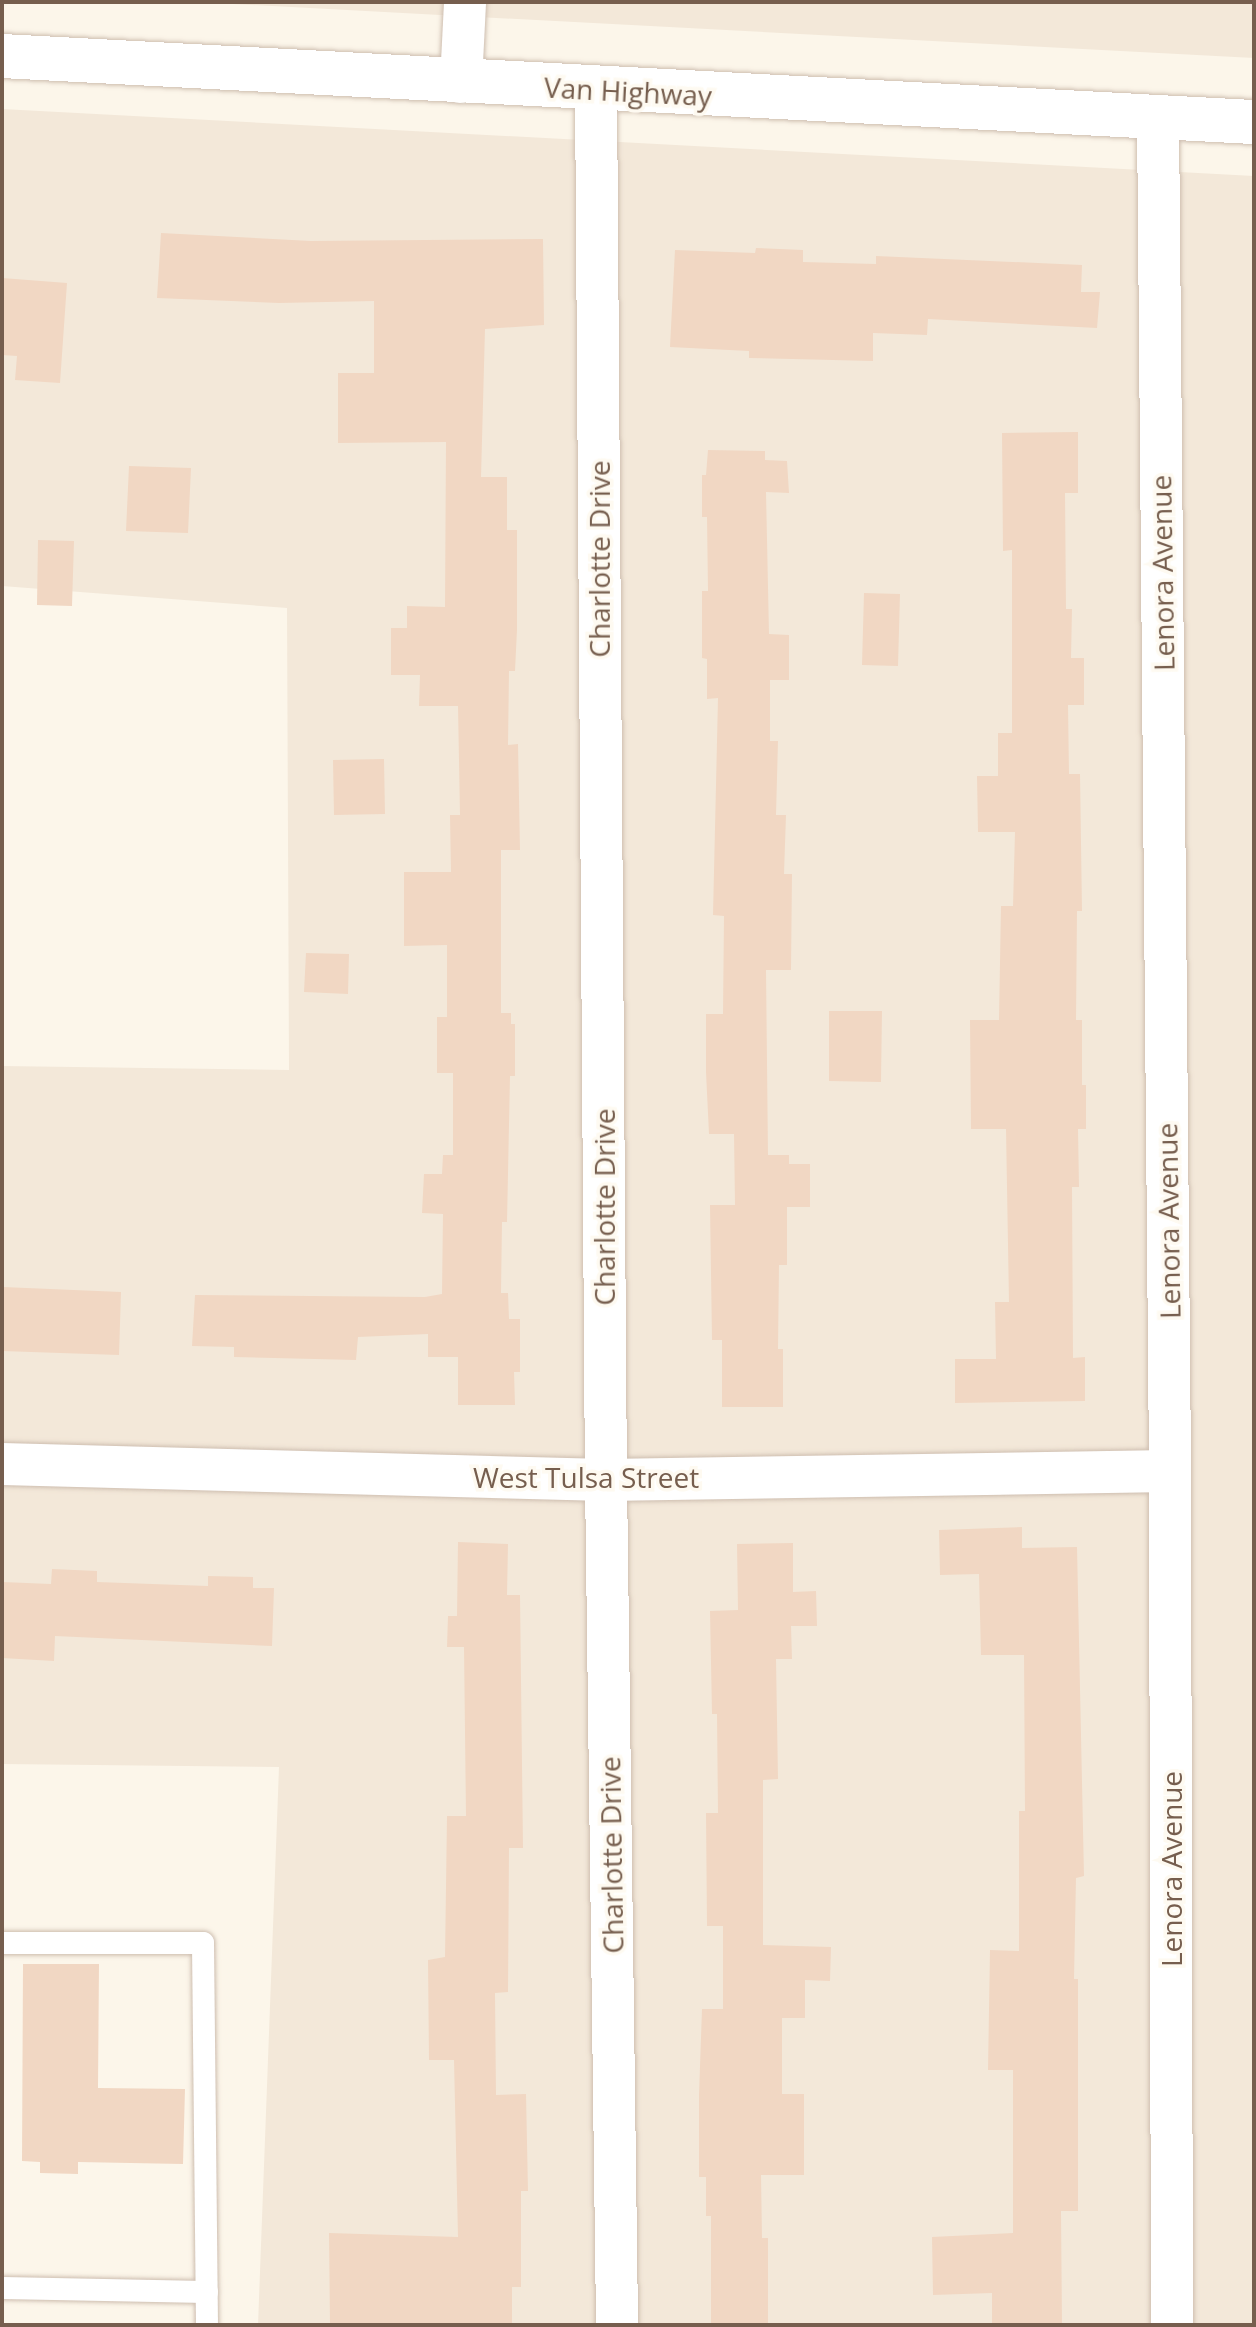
<!DOCTYPE html>
<style>
body{margin:0}
#map{position:relative;width:1256px;height:2327px;overflow:hidden;background:#fcf6ea;font-family:"Open Sans",sans-serif}
div>[style]{position:absolute}
[style*='--x']{left:calc(var(--x)*1px);top:calc(var(--y)*1px);width:calc(var(--w)*1px);rotate:calc(var(--a)*1deg)}
.residential>*{inset:0;background:#f3e8d9}
.building>*{inset:0;background:#f1d7c3}
.roads{filter:drop-shadow(0 0 2px #cebeb0) drop-shadow(0 0 2px #cebeb0)}
.service>*{height:22px;margin:-11px;padding:0 11px;transform-origin:11px;border-radius:11px;background:#fff}
.minor>*{height:42px;margin:-21px;padding:0 21px;transform-origin:21px;border-radius:21px;background:#fff}
.secondary>*{height:44px;margin:-22px;padding:0 22px;transform-origin:22px;border-radius:22px;background:#fff}
span{translate:-50% -50%;white-space:nowrap;text-align:center;line-height:1.15;-webkit-text-stroke:7px #fefaf1;paint-order:stroke}
.street-label{font-size:28px;color:#765e4e}
.frame{position:absolute;inset:0;border:4px solid #765e4e;pointer-events:none}
</style>
<div id="map">
<div class="residential">
<div style="clip-path:polygon(195px 2px,1254px 2px,1254px 58px)"></div>
<div style="clip-path:polygon(2px 109px,1254px 176px,1254px 2325px,258px 2325px,279px 1767px,2px 1764px,2px 1066px,289px 1070px,287px 608px,2px 586px)"></div>
</div>
<div class="building">
<div style="clip-path:polygon(161px 233px,311px 241px,543px 239px,544px 325px,485px 329px,481px 477px,507px 477px,507px 530px,517px 530px,517px 630px,515px 671px,509px 671px,508px 745px,518px 744px,520px 850px,501px 850px,501px 1013px,511px 1013px,511px 1024px,515px 1024px,515px 1076px,510px 1076px,507px 1222px,502px 1222px,501px 1293px,508px 1293px,509px 1319px,520px 1319px,520px 1372px,514px 1372px,515px 1405px,458px 1405px,458px 1357px,428px 1357px,428px 1334px,358px 1337px,356px 1360px,234px 1357px,234px 1347px,192px 1346px,195px 1295px,425px 1297px,442px 1294px,443px 1214px,422px 1213px,424px 1174px,442px 1174px,443px 1155px,453px 1155px,453px 1073px,437px 1073px,437px 1017px,447px 1017px,447px 945px,404px 946px,404px 872px,451px 872px,450px 815px,460px 815px,458px 706px,419px 706px,420px 675px,391px 675px,391px 628px,407px 628px,407px 606px,445px 607px,446px 442px,338px 443px,338px 373px,374px 373px,374px 301px,279px 303px,157px 298px)"></div>
<div style="clip-path:polygon(756px 248px,803px 250px,803px 262px,876px 264px,876px 256px,1082px 265px,1081px 292px,1100px 292px,1097px 328px,928px 319px,927px 335px,873px 333px,873px 361px,749px 358px,749px 351px,670px 347px,675px 250px,755px 253px)"></div>
<div style="clip-path:polygon(2px 278px,67px 283px,60px 383px,15px 380px,17px 356px,2px 355px)"></div>
<div style="clip-path:polygon(1078px 432px,1078px 493px,1065px 493px,1066px 609px,1072px 609px,1071px 658px,1084px 658px,1084px 705px,1068px 705px,1069px 774px,1080px 774px,1082px 911px,1077px 911px,1076px 1020px,1082px 1020px,1082px 1085px,1086px 1085px,1086px 1129px,1078px 1129px,1079px 1187px,1072px 1187px,1073px 1358px,1085px 1357px,1085px 1401px,955px 1403px,955px 1359px,996px 1359px,995px 1302px,1009px 1302px,1006px 1129px,971px 1129px,970px 1020px,999px 1020px,1001px 906px,1013px 906px,1015px 832px,978px 832px,977px 776px,998px 776px,998px 733px,1012px 733px,1012px 550px,1003px 551px,1002px 433px)"></div>
<div style="clip-path:polygon(708px 450px,765px 451px,765px 460px,787px 461px,789px 493px,766px 492px,769px 634px,789px 635px,789px 680px,770px 680px,770px 741px,778px 741px,776px 815px,786px 815px,784px 874px,792px 874px,791px 970px,766px 970px,768px 1155px,789px 1155px,789px 1164px,810px 1164px,810px 1207px,787px 1207px,787px 1265px,779px 1265px,778px 1349px,783px 1349px,783px 1407px,722px 1407px,722px 1340px,712px 1340px,710px 1205px,735px 1205px,734px 1134px,709px 1134px,706px 1072px,706px 1014px,723px 1014px,724px 916px,713px 915px,718px 698px,707px 699px,707px 659px,702px 658px,702px 591px,708px 591px,707px 517px,702px 517px,702px 475px,706px 475px)"></div>
<div style="clip-path:polygon(129px 466px,191px 468px,188px 533px,126px 531px)"></div>
<div style="clip-path:polygon(38px 540px,74px 541px,72px 606px,37px 605px)"></div>
<div style="clip-path:polygon(864px 593px,900px 594px,898px 666px,862px 665px)"></div>
<div style="clip-path:polygon(384px 759px,385px 814px,334px 815px,333px 760px)"></div>
<div style="clip-path:polygon(306px 953px,349px 954px,348px 994px,304px 992px)"></div>
<div style="clip-path:polygon(829px 1011px,882px 1011px,881px 1082px,829px 1081px)"></div>
<div style="clip-path:polygon(3px 1287px,121px 1292px,119px 1355px,2px 1351px)"></div>
<div style="clip-path:polygon(1022px 1527px,1022px 1548px,1077px 1547px,1084px 1876px,1076px 1878px,1074px 1979px,1078px 1979px,1078px 2211px,1061px 2211px,1062px 2325px,992px 2325px,992px 2293px,933px 2295px,932px 2237px,1013px 2233px,1013px 2070px,988px 2070px,990px 1950px,1019px 1951px,1019px 1811px,1025px 1811px,1024px 1655px,981px 1655px,979px 1574px,940px 1575px,939px 1530px)"></div>
<div style="clip-path:polygon(458px 1542px,508px 1544px,507px 1595px,520px 1595px,523px 1848px,509px 1848px,508px 1992px,495px 1993px,496px 2095px,526px 2094px,528px 2191px,521px 2191px,521px 2287px,512px 2287px,512px 2325px,330px 2325px,329px 2233px,458px 2237px,454px 2060px,429px 2060px,428px 1960px,445px 1957px,447px 1816px,466px 1816px,464px 1647px,447px 1647px,448px 1616px,457px 1616px)"></div>
<div style="clip-path:polygon(793px 1543px,793px 1592px,816px 1591px,817px 1626px,791px 1626px,792px 1659px,776px 1659px,778px 1779px,763px 1780px,763px 1945px,831px 1947px,830px 1981px,805px 1980px,805px 2018px,782px 2018px,782px 2094px,804px 2094px,804px 2175px,761px 2175px,762px 2238px,768px 2238px,768px 2325px,711px 2325px,711px 2216px,706px 2216px,706px 2177px,699px 2177px,699px 2095px,702px 2009px,723px 2009px,723px 1926px,707px 1926px,706px 1813px,718px 1813px,717px 1714px,712px 1714px,710px 1611px,738px 1610px,737px 1544px)"></div>
<div style="clip-path:polygon(52px 1569px,97px 1571px,97px 1582px,208px 1586px,208px 1576px,253px 1577px,253px 1588px,274px 1588px,272px 1646px,55px 1636px,54px 1661px,2px 1658px,2px 1582px,51px 1584px)"></div>
<div style="clip-path:polygon(23px 1964px,99px 1964px,98px 2088px,185px 2089px,183px 2164px,78px 2162px,78px 2174px,40px 2173px,40px 2162px,22px 2161px)"></div>
</div>
<div class="roads">
<div class="service">
<div style="--x:2;--y:1943;--w:201;--a:0"></div>
<div style="--x:203;--y:1943;--w:382;--a:89.4"></div>
<div style="--x:2;--y:2288;--w:205;--a:1.1"></div>
</div>
<div class="minor">
<div style="--x:461;--y:82;--w:80;--a:-87.1"></div>
<div style="--x:596;--y:89;--w:1391;--a:89.59"></div>
<div style="--x:606;--y:1480;--w:845;--a:89.25"></div>
<div style="--x:1158;--y:116;--w:1355;--a:89.49"></div>
<div style="--x:1170;--y:1471;--w:854;--a:89.87"></div>
<div style="--x:2;--y:1464;--w:604;--a:1.52"></div>
<div style="--x:606;--y:1480;--w:564;--a:-0.91"></div>
</div>
<div class="secondary">
<div style="--x:2;--y:56;--w:1254;--a:3.02"></div>
</div>
</div>
<div class="street-label">
<span style="left:628px;top:91px;rotate:3deg">Van Highway</span>
<span style="left:599px;top:559px;rotate:-90deg">Charlotte Drive</span>
<span style="left:1162px;top:573px;rotate:-91deg">Lenora Avenue</span>
<span style="left:604px;top:1207px;rotate:-90deg">Charlotte Drive</span>
<span style="left:1168px;top:1221px;rotate:-91deg">Lenora Avenue</span>
<span style="left:586px;top:1477px">West Tulsa Street</span>
<span style="left:611px;top:1855px;rotate:-91deg">Charlotte Drive</span>
<span style="left:1171px;top:1869px;rotate:-90deg">Lenora Avenue</span>
</div>
<div class="frame"></div>
</div>
